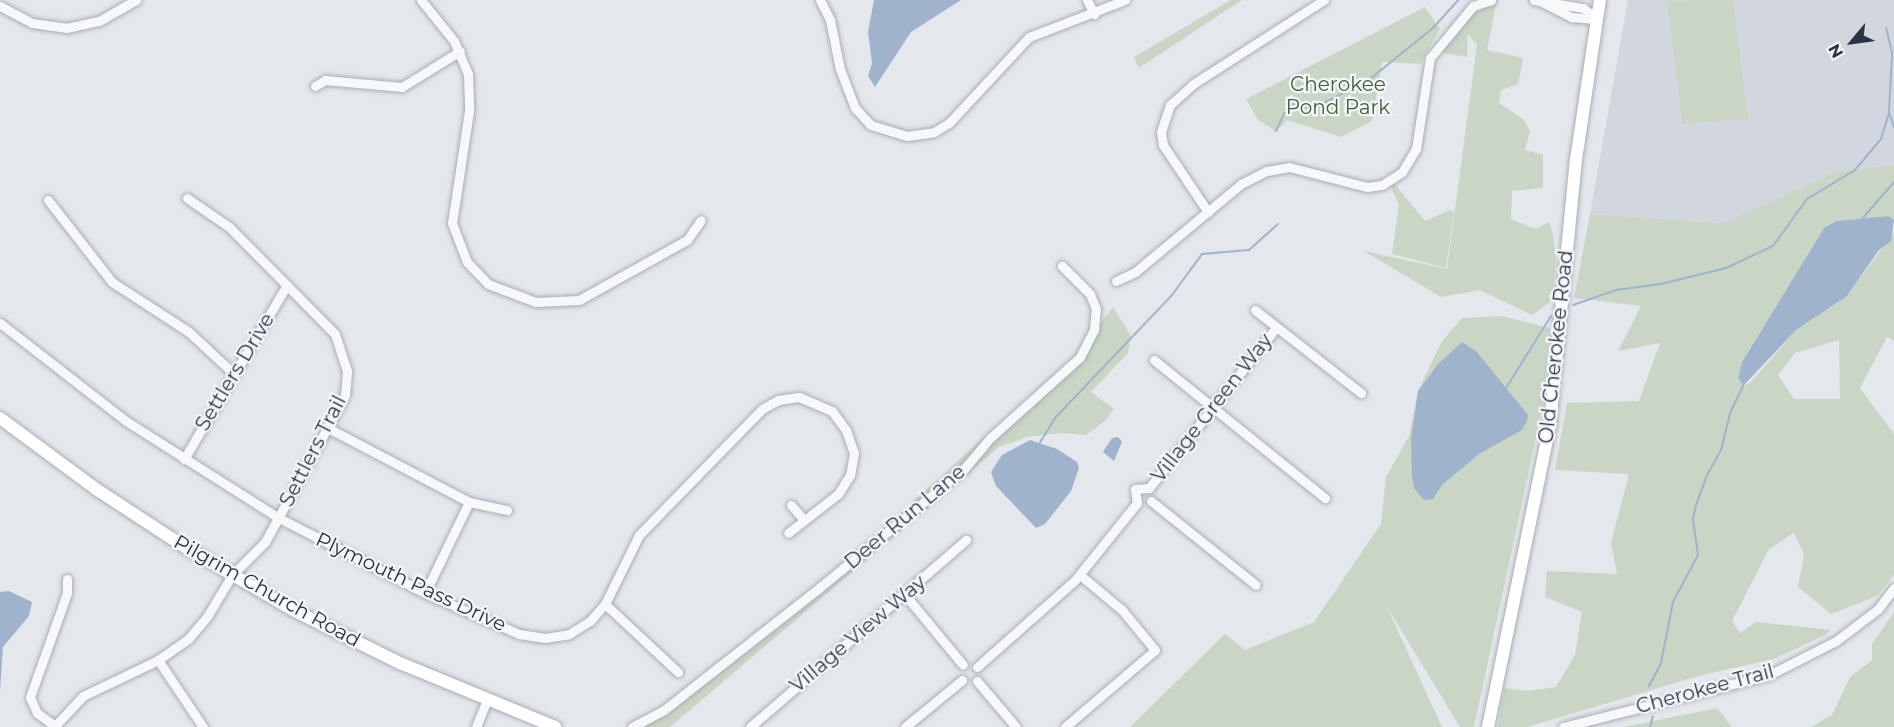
<!DOCTYPE html>
<style>
body{margin:0}
#map{position:relative;width:1894px;height:727px;overflow:hidden;background:#e4e7ec;font-family:Montserrat,sans-serif}
div>[style]{position:absolute}
[style*='--x']{left:calc(var(--x)*1px);top:calc(var(--y)*1px);width:calc(var(--w)*1px);rotate:calc(var(--a)*1deg)}
.built>*{inset:0;background:#d2d6de}
.green>*{inset:0;background:#c9d6c5}
.water>*{inset:0;background:#9fb4cc}
.stream>*{height:2px;margin:-1px;padding:0 1px;transform-origin:1px;border-radius:1px;background:#9fb4cc}
.roads{filter:drop-shadow(0 0 2px #a9aeb7) drop-shadow(0 0 2px #a9aeb7)}
.street>*{height:9px;margin:-4.5px;padding:0 4.5px;transform-origin:4.5px;border-radius:4.5px;background:#f7f8fa}
.secondary>*{height:12px;margin:-6px;padding:0 6px;transform-origin:6px;border-radius:6px;background:#fff}
span{translate:-50% -50%;white-space:nowrap;text-align:center;line-height:1.15;-webkit-text-stroke:4.5px #f4f6f9;paint-order:stroke}
.park-label{font-size:20px;color:#3f6138}
.street-label{font-size:20px;color:#2b3445}
.north{position:absolute;left:1822px;top:12px;width:60px;height:60px;-webkit-text-stroke:4px #f4f6f9;paint-order:stroke;rotate:241deg;font-size:16px;font-weight:700;line-height:24px;text-align:center;color:#2b3445}
.north::after{content:'';display:block;margin:auto;width:21px;height:27px;background:#2b3445;clip-path:polygon(50% 0,100% 100%,50% 72%,0 100%)}
</style>
<div id="map">
<div class="built">
<div style="clip-path:polygon(1628px 0,1894px 0,1894px 165px,1837px 171px,1724px 223px,1590px 214px)"></div>
</div>
<div class="green">
<div style="clip-path:polygon(1231px 0,1242px 0,1139px 68px,1134px 57px)"></div>
<div style="clip-path:polygon(1491px 0,1497px 0,1487px 50px,1523px 58px,1518px 84px,1501px 90px,1499px 103px,1523px 119px,1530px 131px,1525px 150px,1543px 155px,1543px 188px,1512px 191px,1511px 219px,1535px 229px,1549px 222px,1553px 234px,1556px 260px,1553px 294px,1550px 302px,1532px 315px,1480px 290px,1441px 297px,1364px 251px,1447px 269px,1477px 45px,1468px 34px,1467px 57px,1438px 52px,1461px 18px)"></div>
<div style="clip-path:polygon(1733px 0,1748px 119px,1683px 124px,1667px 1px)"></div>
<div style="clip-path:polygon(1425px 7px,1440px 29px,1420px 64px,1382px 62px,1372px 121px,1341px 137px,1287px 120px,1276px 131px,1258px 120px,1246px 99px)"></div>
<div style="clip-path:polygon(evenodd,1894px 165px,1894px 220px,1888px 216px,1836px 221px,1824px 228px,1742px 362px,1738px 378px,1743px 386px,1751px 382px,1796px 330px,1847px 296px,1894px 232px,1894px 341px,1887px 337px,1860px 388px,1894px 434px,1894px 575px,1877px 596px,1831px 614px,1798px 587px,1804px 554px,1794px 533px,1769px 549px,1732px 621px,1740px 633px,1756px 622px,1831px 630px,1825px 635px,1774px 659px,1702px 675px,1527px 727px,1498px 727px,1504px 688px,1527px 691px,1556px 687px,1575px 655px,1582px 612px,1545px 597px,1547px 571px,1617px 574px,1611px 543px,1629px 474px,1555px 470px,1567px 403px,1639px 401px,1660px 343px,1618px 351px,1641px 306px,1574px 298px,1590px 214px,1724px 223px,1837px 171px,1894px 165px,1839px 340px,1840px 399px,1794px 399px,1778px 375px,1795px 353px,1839px 340px)"></div>
<div style="clip-path:polygon(1394px 183px,1425px 221px,1450px 210px,1454px 213px,1446px 268px,1392px 254px,1399px 205px,1390px 185px)"></div>
<div style="clip-path:polygon(1113px 307px,1131px 336px,1128px 353px,1091px 392px,1114px 409px,1105px 421px,1086px 435px,1059px 433px,1027px 437px,999px 447px,670px 727px,644px 727px,692px 693px,861px 549px,982px 439px,1040px 399px)"></div>
<div style="clip-path:polygon(1501px 316px,1550px 328px,1543px 405px,1474px 727px,1460px 727px,1386px 605px,1442px 727px,1130px 727px,1225px 634px,1245px 650px,1314px 622px,1381px 524px,1386px 477px,1409px 436px,1418px 391px,1442px 341px,1462px 318px)"></div>
<div style="clip-path:polygon(1894px 612px,1894px 727px,1811px 727px,1832px 715px,1850px 677px,1872px 660px,1872px 644px)"></div>
<div style="clip-path:polygon(1717px 708px,1732px 727px,1624px 727px)"></div>
</div>
<div class="water">
<div style="clip-path:polygon(874px 0,961px 0,911px 32px,875px 87px,868px 76px,872px 63px,868px 32px)"></div>
<div style="clip-path:polygon(1888px 216px,1894px 220px,1891px 241px,1879px 250px,1847px 296px,1796px 330px,1743px 386px,1738px 378px,1742px 362px,1824px 228px,1836px 221px)"></div>
<div style="clip-path:polygon(1462px 342px,1476px 351px,1528px 415px,1527px 421px,1522px 430px,1479px 454px,1442px 485px,1433px 499px,1424px 500px,1414px 488px,1412px 476px,1411px 439px,1418px 391px,1438px 364px)"></div>
<div style="clip-path:polygon(1112px 438px,1118px 437px,1122px 442px,1114px 461px,1103px 452px)"></div>
<div style="clip-path:polygon(1030px 440px,1057px 449px,1077px 462px,1079px 468px,1071px 491px,1045px 524px,1036px 528px,996px 486px,991px 472px,1002px 455px)"></div>
<div style="clip-path:polygon(9px 591px,32px 602px,29px 616px,3px 647px,0 692px,0 592px)"></div>
</div>
<div class="stream">
<div style="--x:1889;--y:113;--w:15;--a:70"></div>
<div style="--x:1276;--y:131;--w:31;--a:-65"></div>
<div style="--x:1289;--y:103;--w:25;--a:14"></div>
<div style="--x:1313;--y:109;--w:64;--a:-27.8"></div>
<div style="--x:1370;--y:79;--w:81;--a:-39"></div>
<div style="--x:1433;--y:28;--w:38;--a:-48"></div>
<div style="--x:1862;--y:219;--w:49;--a:-49.1"></div>
<div style="--x:1573;--y:305;--w:46;--a:-19.2"></div>
<div style="--x:1616;--y:290;--w:45;--a:-7.6"></div>
<div style="--x:1661;--y:284;--w:67;--a:-13.8"></div>
<div style="--x:1726;--y:268;--w:52;--a:-25.1"></div>
<div style="--x:1773;--y:246;--w:58;--a:-54.1"></div>
<div style="--x:1807;--y:199;--w:56;--a:-31.1"></div>
<div style="--x:1855;--y:170;--w:40;--a:-50"></div>
<div style="--x:1881;--y:139;--w:27;--a:-73"></div>
<div style="--x:1889;--y:113;--w:60;--a:-87.1"></div>
<div style="--x:1892;--y:53;--w:26;--a:-103"></div>
<div style="--x:1506;--y:388;--w:85;--a:-58"></div>
<div style="--x:1039;--y:444;--w:31;--a:-58"></div>
<div style="--x:1055;--y:418;--w:170;--a:-46.4"></div>
<div style="--x:1172;--y:295;--w:51;--a:-53.8"></div>
<div style="--x:1202;--y:254;--w:47;--a:-4.9"></div>
<div style="--x:1249;--y:250;--w:39;--a:-42"></div>
<div style="--x:1649;--y:686;--w:26;--a:-62"></div>
<div style="--x:1661;--y:663;--w:62;--a:-78.9"></div>
<div style="--x:1673;--y:602;--w:53;--a:-62"></div>
<div style="--x:1698;--y:555;--w:37;--a:-98"></div>
<div style="--x:1693;--y:518;--w:13;--a:-77"></div>
<div style="--x:1696;--y:505;--w:30;--a:-70"></div>
<div style="--x:1706;--y:477;--w:31;--a:-61"></div>
<div style="--x:1721;--y:450;--w:38;--a:-76"></div>
<div style="--x:1730;--y:413;--w:30;--a:-64"></div>
<div style="--x:1650;--y:727;--w:11;--a:-75"></div>
</div>
<div class="roads">
<div class="street">
<div style="--x:421;--y:0;--w:53;--a:51.2"></div>
<div style="--x:454;--y:41;--w:36;--a:67"></div>
<div style="--x:468;--y:74;--w:37;--a:88"></div>
<div style="--x:469;--y:111;--w:113;--a:98.6"></div>
<div style="--x:452;--y:223;--w:42;--a:69"></div>
<div style="--x:467;--y:262;--w:30;--a:46"></div>
<div style="--x:488;--y:284;--w:51;--a:20.6"></div>
<div style="--x:536;--y:302;--w:43;--a:-2.7"></div>
<div style="--x:579;--y:300;--w:124;--a:-29.1"></div>
<div style="--x:687;--y:240;--w:24;--a:-55"></div>
<div style="--x:820;--y:0;--w:22;--a:63"></div>
<div style="--x:830;--y:20;--w:50;--a:78.5"></div>
<div style="--x:840;--y:69;--w:42;--a:69"></div>
<div style="--x:855;--y:108;--w:23;--a:47"></div>
<div style="--x:871;--y:125;--w:38;--a:17"></div>
<div style="--x:907;--y:136;--w:27;--a:-8"></div>
<div style="--x:934;--y:132;--w:17;--a:-31"></div>
<div style="--x:949;--y:123;--w:117;--a:-47.1"></div>
<div style="--x:1029;--y:37;--w:103;--a:-21.1"></div>
<div style="--x:1087;--y:0;--w:16;--a:63"></div>
<div style="--x:1534;--y:0;--w:50;--a:9.3"></div>
<div style="--x:1583;--y:8;--w:18;--a:38"></div>
<div style="--x:1542;--y:2;--w:34;--a:27"></div>
<div style="--x:1572;--y:17;--w:25;--a:5"></div>
<div style="--x:0;--y:6;--w:36;--a:28"></div>
<div style="--x:32;--y:23;--w:34;--a:8"></div>
<div style="--x:66;--y:28;--w:34;--a:-12"></div>
<div style="--x:99;--y:21;--w:43;--a:-29.6"></div>
<div style="--x:315;--y:86;--w:12;--a:-31"></div>
<div style="--x:325;--y:80;--w:77;--a:5.2"></div>
<div style="--x:402;--y:87;--w:68;--a:-31.8"></div>
<div style="--x:48;--y:200;--w:104;--a:52"></div>
<div style="--x:112;--y:282;--w:92;--a:33"></div>
<div style="--x:189;--y:332;--w:62;--a:43"></div>
<div style="--x:1208;--y:212;--w:81;--a:-123.9"></div>
<div style="--x:1163;--y:145;--w:13;--a:-99"></div>
<div style="--x:1161;--y:132;--w:28;--a:-72"></div>
<div style="--x:1170;--y:105;--w:31;--a:-42"></div>
<div style="--x:1193;--y:84;--w:156;--a:-32.7"></div>
<div style="--x:1116;--y:281;--w:21;--a:-25"></div>
<div style="--x:1135;--y:272;--w:138;--a:-39.7"></div>
<div style="--x:1241;--y:184;--w:29;--a:-27"></div>
<div style="--x:1267;--y:171;--w:22;--a:-10"></div>
<div style="--x:1289;--y:167;--w:81;--a:14.4"></div>
<div style="--x:1367;--y:187;--w:15;--a:-8"></div>
<div style="--x:1382;--y:185;--w:24;--a:-33"></div>
<div style="--x:1402;--y:172;--w:27;--a:-59"></div>
<div style="--x:1416;--y:149;--w:92;--a:-81.3"></div>
<div style="--x:1430;--y:58;--w:67;--a:-50.4"></div>
<div style="--x:1473;--y:6;--w:19;--a:-18"></div>
<div style="--x:1255;--y:310;--w:135;--a:38.1"></div>
<div style="--x:0;--y:323;--w:160;--a:37.9"></div>
<div style="--x:126;--y:421;--w:181;--a:32.4"></div>
<div style="--x:279;--y:518;--w:164;--a:27.2"></div>
<div style="--x:425;--y:593;--w:103;--a:23.6"></div>
<div style="--x:519;--y:634;--w:26;--a:9"></div>
<div style="--x:545;--y:638;--w:24;--a:-9"></div>
<div style="--x:569;--y:634;--w:25;--a:-32"></div>
<div style="--x:590;--y:621;--w:23;--a:-49"></div>
<div style="--x:605;--y:604;--w:77;--a:-63.8"></div>
<div style="--x:639;--y:535;--w:176;--a:-45.7"></div>
<div style="--x:762;--y:409;--w:18;--a:-29"></div>
<div style="--x:778;--y:400;--w:21;--a:-8"></div>
<div style="--x:799;--y:397;--w:36;--a:23"></div>
<div style="--x:832;--y:411;--w:24;--a:54"></div>
<div style="--x:846;--y:430;--w:24;--a:71"></div>
<div style="--x:854;--y:453;--w:22;--a:100"></div>
<div style="--x:850;--y:475;--w:22;--a:122"></div>
<div style="--x:838;--y:494;--w:63;--a:142"></div>
<div style="--x:1154;--y:360;--w:220;--a:38.9"></div>
<div style="--x:326;--y:427;--w:161;--a:27.7"></div>
<div style="--x:469;--y:502;--w:39;--a:12"></div>
<div style="--x:184;--y:459;--w:202;--a:-59.4"></div>
<div style="--x:1149;--y:488;--w:204;--a:-51.6"></div>
<div style="--x:1151;--y:501;--w:134;--a:38.7"></div>
<div style="--x:1137;--y:503;--w:14;--a:-98"></div>
<div style="--x:1135;--y:489;--w:14;--a:-4"></div>
<div style="--x:791;--y:505;--w:20;--a:49"></div>
<div style="--x:425;--y:593;--w:101;--a:-64.2"></div>
<div style="--x:906;--y:596;--w:89;--a:50.4"></div>
<div style="--x:605;--y:604;--w:100;--a:43"></div>
<div style="--x:158;--y:660;--w:81;--a:56.1"></div>
<div style="--x:977;--y:667;--w:131;--a:-41.6"></div>
<div style="--x:1075;--y:580;--w:99;--a:-51.2"></div>
<div style="--x:977;--y:681;--w:60;--a:49.7"></div>
<div style="--x:55;--y:726;--w:22;--a:-144"></div>
<div style="--x:37;--y:713;--w:17;--a:-114"></div>
<div style="--x:30;--y:697;--w:110;--a:-70.4"></div>
<div style="--x:67;--y:593;--w:14;--a:-90"></div>
<div style="--x:54;--y:727;--w:42;--a:-46.9"></div>
<div style="--x:83;--y:696;--w:83;--a:-25.6"></div>
<div style="--x:158;--y:660;--w:38;--a:-35"></div>
<div style="--x:189;--y:638;--w:30;--a:-50"></div>
<div style="--x:208;--y:615;--w:47;--a:-59"></div>
<div style="--x:232;--y:575;--w:47;--a:-45"></div>
<div style="--x:265;--y:542;--w:167;--a:-61.4"></div>
<div style="--x:345;--y:395;--w:24;--a:-85"></div>
<div style="--x:347;--y:371;--w:39;--a:-108"></div>
<div style="--x:335;--y:334;--w:151;--a:-134.7"></div>
<div style="--x:229;--y:227;--w:51;--a:-145.4"></div>
<div style="--x:476;--y:727;--w:29;--a:-68"></div>
<div style="--x:632;--y:727;--w:36;--a:-28"></div>
<div style="--x:664;--y:710;--w:197;--a:-38.2"></div>
<div style="--x:819;--y:588;--w:188;--a:-39.4"></div>
<div style="--x:964;--y:469;--w:39;--a:-50"></div>
<div style="--x:989;--y:439;--w:122;--a:-42"></div>
<div style="--x:1080;--y:357;--w:30;--a:-63"></div>
<div style="--x:1094;--y:330;--w:21;--a:-85"></div>
<div style="--x:1096;--y:309;--w:16;--a:-112"></div>
<div style="--x:1090;--y:294;--w:40;--a:-135"></div>
<div style="--x:750;--y:727;--w:286;--a:-40.9"></div>
<div style="--x:905;--y:727;--w:74;--a:-39.5"></div>
<div style="--x:1065;--y:727;--w:118;--a:-40.5"></div>
<div style="--x:1155;--y:650;--w:52;--a:-129.5"></div>
<div style="--x:1122;--y:610;--w:55;--a:-140.2"></div>
<div style="--x:1563;--y:727;--w:212;--a:-14.2"></div>
<div style="--x:1769;--y:675;--w:75;--a:-26.9"></div>
<div style="--x:1836;--y:641;--w:53;--a:-37.3"></div>
<div style="--x:1878;--y:609;--w:26;--a:-53"></div>
</div>
<div class="secondary">
<div style="--x:0;--y:418;--w:119;--a:36.5"></div>
<div style="--x:96;--y:489;--w:100;--a:33.2"></div>
<div style="--x:180;--y:544;--w:131;--a:30.3"></div>
<div style="--x:293;--y:610;--w:119;--a:26.4"></div>
<div style="--x:400;--y:663;--w:168;--a:22.4"></div>
<div style="--x:1488;--y:727;--w:309;--a:-78.4"></div>
<div style="--x:1550;--y:424;--w:265;--a:-84.4"></div>
<div style="--x:1576;--y:160;--w:162;--a:-81.5"></div>
</div>
</div>
<div class="park-label">
<span style="left:1338px;top:96px">Cherokee<br>Pond Park</span>
</div>
<div class="street-label">
<span style="left:1556px;top:347px;rotate:-84deg">Old Cherokee Road</span>
<span style="left:235px;top:372px;rotate:-59deg">Settlers Drive</span>
<span style="left:1212px;top:408px;rotate:-52deg">Village Green Way</span>
<span style="left:313px;top:451px;rotate:-63deg">Settlers Trail</span>
<span style="left:905px;top:517px;rotate:-40deg">Deer Run Lane</span>
<span style="left:411px;top:582px;rotate:25deg">Plymouth Pass Drive</span>
<span style="left:267px;top:591px;rotate:29deg">Pilgrim Church Road</span>
<span style="left:858px;top:634px;rotate:-40deg">Village View Way</span>
<span style="left:1705px;top:689px;rotate:-15deg">Cherokee Trail</span>
</div>
<div class="north">N</div>
</div>
